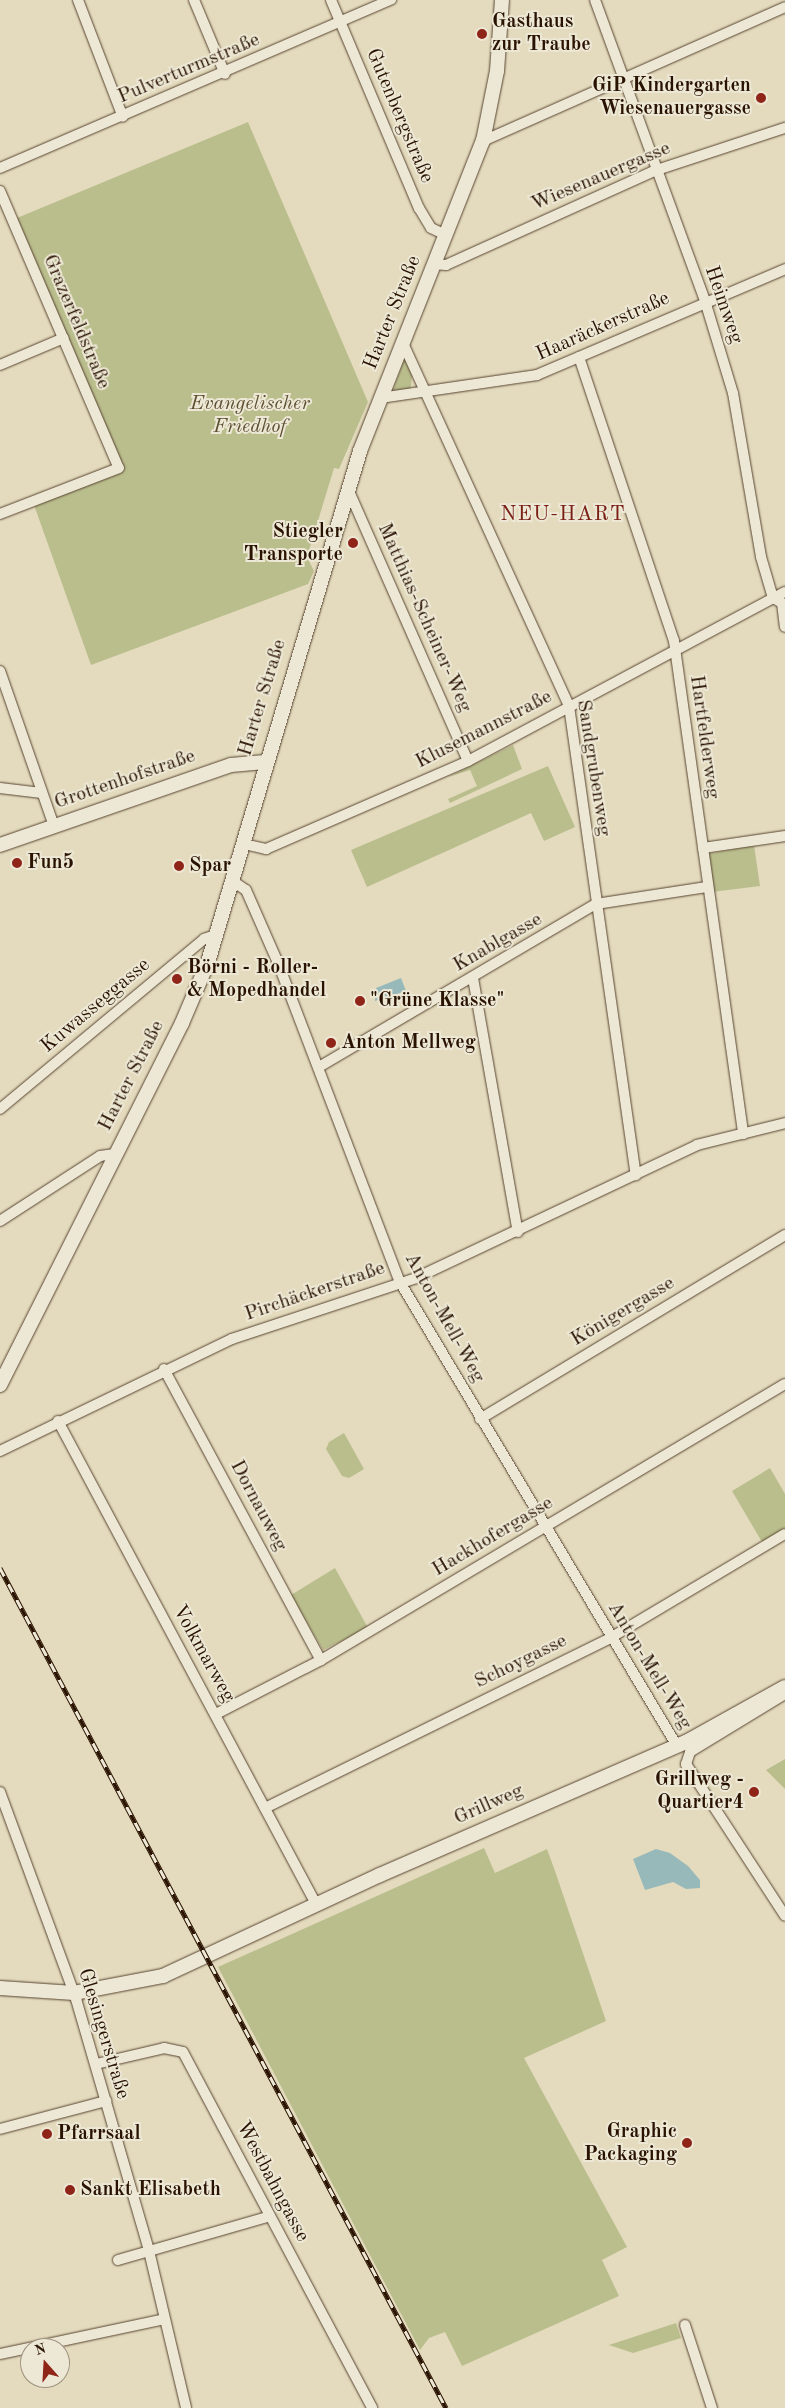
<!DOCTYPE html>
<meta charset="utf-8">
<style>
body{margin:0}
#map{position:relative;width:785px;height:2408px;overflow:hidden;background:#e4dbbe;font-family:"Old Standard TT",serif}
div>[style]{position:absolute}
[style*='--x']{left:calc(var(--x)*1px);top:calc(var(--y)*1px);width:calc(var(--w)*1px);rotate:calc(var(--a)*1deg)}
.green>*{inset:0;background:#babe8d}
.water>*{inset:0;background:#98b9ba}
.roads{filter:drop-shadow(0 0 1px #584430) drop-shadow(0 0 1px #584430)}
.street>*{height:10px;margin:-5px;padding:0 5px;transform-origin:5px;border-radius:5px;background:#ede8d5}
.secondary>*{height:14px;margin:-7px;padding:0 7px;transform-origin:7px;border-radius:7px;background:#ede8d5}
.rail>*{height:5px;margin-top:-2.5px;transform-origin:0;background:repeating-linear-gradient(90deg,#ede8d5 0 9px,#291200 0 18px);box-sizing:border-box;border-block:1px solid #291200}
.dots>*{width:14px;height:14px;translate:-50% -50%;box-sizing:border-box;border:2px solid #ede8d5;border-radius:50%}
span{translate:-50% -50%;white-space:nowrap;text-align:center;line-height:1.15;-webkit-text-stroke:4px #ede8d5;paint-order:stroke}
.poi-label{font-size:20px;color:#291200;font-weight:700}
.left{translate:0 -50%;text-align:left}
.right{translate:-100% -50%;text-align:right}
.street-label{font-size:20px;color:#291200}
.park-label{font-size:20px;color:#5c4e31;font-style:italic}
.neighbourhood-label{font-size:21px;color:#7a1f14;letter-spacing:1px}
.north{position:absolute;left:20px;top:2338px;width:50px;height:50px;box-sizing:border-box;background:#ede8d5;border:1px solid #9f9280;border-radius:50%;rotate:341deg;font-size:14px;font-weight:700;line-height:20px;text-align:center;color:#291200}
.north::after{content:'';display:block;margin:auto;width:18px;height:22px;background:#8f2418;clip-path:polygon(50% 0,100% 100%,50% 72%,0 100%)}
</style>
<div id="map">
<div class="green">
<div style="clip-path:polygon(248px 122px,368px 402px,339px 469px,334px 468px,307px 557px,314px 571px,308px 584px,91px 665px,34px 505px,121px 462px,17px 218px)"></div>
<div style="clip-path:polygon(405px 357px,413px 369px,410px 393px,392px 393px)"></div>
<div style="clip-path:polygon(513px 745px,522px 769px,450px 803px,448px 799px,477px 786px,470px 770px,448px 777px)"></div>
<div style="clip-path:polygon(548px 766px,575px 827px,544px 841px,531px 813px,367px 887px,351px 850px)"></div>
<div style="clip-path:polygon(754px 845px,760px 886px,712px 892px,708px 854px)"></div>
<div style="clip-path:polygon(344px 1433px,364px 1469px,349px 1478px,342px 1476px,326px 1449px,329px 1442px)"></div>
<div style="clip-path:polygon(770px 1468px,785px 1494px,785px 1529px,762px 1542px,732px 1491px)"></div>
<div style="clip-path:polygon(335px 1568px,368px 1628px,323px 1650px,291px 1595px)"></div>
<div style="clip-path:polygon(785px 1759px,785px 1789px,766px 1770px)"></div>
<div style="clip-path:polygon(484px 1848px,495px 1873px,547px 1849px,555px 1871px,606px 2021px,524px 2058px,627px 2247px,602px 2260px,619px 2296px,462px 2366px,445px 2332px,429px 2338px,420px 2350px,218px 1967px)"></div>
<div style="clip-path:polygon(676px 2323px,681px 2338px,633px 2353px,609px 2345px)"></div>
</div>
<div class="water">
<div style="clip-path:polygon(401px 978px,406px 991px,375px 1001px,376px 988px)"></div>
<div style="clip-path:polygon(656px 1849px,670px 1853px,688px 1866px,700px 1880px,700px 1888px,686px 1889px,673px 1882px,645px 1890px,633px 1859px)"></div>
</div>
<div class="roads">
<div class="street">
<div style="--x:78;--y:0;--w:125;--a:69"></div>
<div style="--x:194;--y:0;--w:80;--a:67.3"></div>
<div style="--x:331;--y:0;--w:226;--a:67.1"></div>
<div style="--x:419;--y:208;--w:23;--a:59"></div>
<div style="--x:431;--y:228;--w:17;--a:25"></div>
<div style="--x:595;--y:0;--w:320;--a:69.9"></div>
<div style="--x:705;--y:301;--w:96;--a:73.1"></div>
<div style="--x:733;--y:393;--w:166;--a:80.3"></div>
<div style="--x:761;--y:557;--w:43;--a:73.7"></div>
<div style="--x:773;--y:598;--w:10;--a:29"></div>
<div style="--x:782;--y:603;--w:24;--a:83"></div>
<div style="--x:483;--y:141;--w:330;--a:-23.9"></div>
<div style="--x:0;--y:168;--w:426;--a:-23.3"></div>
<div style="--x:0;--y:191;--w:301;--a:66.8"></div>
<div style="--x:119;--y:468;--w:128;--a:158.9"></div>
<div style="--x:434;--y:264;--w:12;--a:5"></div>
<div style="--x:446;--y:265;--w:228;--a:-24.3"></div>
<div style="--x:654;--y:171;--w:138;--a:-18.2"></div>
<div style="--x:402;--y:341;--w:401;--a:65.4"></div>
<div style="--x:569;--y:706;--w:474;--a:81.9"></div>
<div style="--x:579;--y:357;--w:299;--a:71.5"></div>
<div style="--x:674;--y:641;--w:498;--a:82"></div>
<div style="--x:0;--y:365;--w:69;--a:-22.9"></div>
<div style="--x:380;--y:398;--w:159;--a:-8.3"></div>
<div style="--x:537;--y:375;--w:270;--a:-23.1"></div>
<div style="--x:348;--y:489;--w:297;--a:66.2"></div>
<div style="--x:0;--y:671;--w:164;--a:70.8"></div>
<div style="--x:0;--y:788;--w:42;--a:6.8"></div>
<div style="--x:244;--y:844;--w:23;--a:13"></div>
<div style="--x:266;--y:849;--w:220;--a:-23.5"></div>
<div style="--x:468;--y:761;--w:359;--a:-28.1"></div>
<div style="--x:703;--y:848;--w:83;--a:-8.3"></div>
<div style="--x:234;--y:882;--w:14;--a:34"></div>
<div style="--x:246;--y:890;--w:80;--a:66.3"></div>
<div style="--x:278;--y:963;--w:342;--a:69.1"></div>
<div style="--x:400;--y:1282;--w:540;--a:59.16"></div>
<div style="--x:473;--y:978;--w:258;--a:80"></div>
<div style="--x:319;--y:1067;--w:321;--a:-30.5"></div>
<div style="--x:596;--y:904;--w:112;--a:-8.7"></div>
<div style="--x:0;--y:1109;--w:266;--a:-39.8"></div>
<div style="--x:204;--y:939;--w:15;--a:-20"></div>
<div style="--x:0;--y:1221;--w:119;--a:-33"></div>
<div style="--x:100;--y:1156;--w:15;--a:-8"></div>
<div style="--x:164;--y:1369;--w:331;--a:61.7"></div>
<div style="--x:480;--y:1419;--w:356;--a:-31.1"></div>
<div style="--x:58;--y:1421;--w:548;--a:61.89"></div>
<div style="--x:0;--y:1451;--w:258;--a:-25.8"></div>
<div style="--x:232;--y:1339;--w:194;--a:-18.3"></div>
<div style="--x:416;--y:1278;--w:311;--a:-25.3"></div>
<div style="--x:697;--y:1145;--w:91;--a:-14"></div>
<div style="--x:785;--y:1694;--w:111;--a:148.6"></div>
<div style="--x:690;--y:1752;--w:13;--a:108"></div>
<div style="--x:686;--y:1764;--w:181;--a:56.9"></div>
<div style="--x:216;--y:1714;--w:118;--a:-27.2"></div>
<div style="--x:321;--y:1660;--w:540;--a:-30.75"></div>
<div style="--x:0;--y:1792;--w:221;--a:69.8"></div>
<div style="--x:76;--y:1999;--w:262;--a:73.8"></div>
<div style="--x:149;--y:2251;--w:161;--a:76.7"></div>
<div style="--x:265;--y:1808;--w:387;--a:-26.2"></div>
<div style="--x:612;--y:1637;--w:201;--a:-30.8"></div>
<div style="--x:96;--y:2064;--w:70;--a:-13.2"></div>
<div style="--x:164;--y:2048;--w:19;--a:12"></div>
<div style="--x:183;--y:2052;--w:403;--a:62"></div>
<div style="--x:0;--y:2129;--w:110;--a:-14.8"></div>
<div style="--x:118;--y:2260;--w:158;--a:-16.1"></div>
<div style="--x:685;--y:2325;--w:87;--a:72"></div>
<div style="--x:0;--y:2354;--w:168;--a:-12"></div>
</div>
<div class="secondary">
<div style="--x:0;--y:845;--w:244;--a:-19.1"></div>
<div style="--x:231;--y:765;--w:34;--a:-5"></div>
<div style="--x:0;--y:1385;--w:405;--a:-63.3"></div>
<div style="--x:182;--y:1023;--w:66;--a:-66.9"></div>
<div style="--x:208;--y:962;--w:533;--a:-73.43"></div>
<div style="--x:360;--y:451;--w:334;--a:-68.4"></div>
<div style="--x:483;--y:141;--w:71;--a:-78.7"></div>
<div style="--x:497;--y:71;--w:71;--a:-86"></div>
<div style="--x:0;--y:1988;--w:74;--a:3.9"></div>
<div style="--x:74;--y:1993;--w:91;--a:-10.8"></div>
<div style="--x:163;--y:1976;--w:239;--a:-25"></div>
<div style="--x:380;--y:1875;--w:334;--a:-23.5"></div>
<div style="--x:686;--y:1742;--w:113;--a:-29.1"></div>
</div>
</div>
<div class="rail">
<div style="--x:0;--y:1568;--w:951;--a:62.03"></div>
</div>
<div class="dots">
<div style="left:482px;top:34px;background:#8f2418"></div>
<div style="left:761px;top:98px;background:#8f2418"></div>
<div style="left:353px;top:543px;background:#8f2418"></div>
<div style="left:17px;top:863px;background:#8f2418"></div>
<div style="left:179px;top:866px;background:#8f2418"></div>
<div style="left:177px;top:979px;background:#8f2418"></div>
<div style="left:360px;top:1001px;background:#8f2418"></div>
<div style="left:331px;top:1043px;background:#8f2418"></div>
<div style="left:754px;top:1792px;background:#8f2418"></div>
<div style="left:47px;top:2134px;background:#8f2418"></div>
<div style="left:687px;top:2143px;background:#8f2418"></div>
<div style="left:70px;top:2190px;background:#8f2418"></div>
</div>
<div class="poi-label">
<span class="left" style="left:492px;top:34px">Gasthaus<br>zur Traube</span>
<span class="right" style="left:751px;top:98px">GiP Kindergarten<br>Wiesenauergasse</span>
<span class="right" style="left:343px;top:544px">Stiegler<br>Transporte</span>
<span class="left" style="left:27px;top:863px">Fun5</span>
<span class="left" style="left:189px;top:866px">Spar</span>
<span class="left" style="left:187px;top:980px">Börni - Roller-<br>&amp; Mopedhandel</span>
<span class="left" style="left:370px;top:1001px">"Grüne Klasse"</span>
<span class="left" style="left:341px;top:1043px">Anton Mellweg</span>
<span class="right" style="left:744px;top:1792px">Grillweg -<br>Quartier4</span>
<span class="right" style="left:677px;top:2144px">Graphic<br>Packaging</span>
<span class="left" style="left:57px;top:2134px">Pfarrsaal</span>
<span class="left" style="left:80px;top:2190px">Sankt Elisabeth</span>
</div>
<div class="street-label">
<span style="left:189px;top:69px;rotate:-23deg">Pulverturmstraße</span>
<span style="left:399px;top:116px;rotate:67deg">Gutenbergstraße</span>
<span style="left:601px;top:177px;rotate:-23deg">Wiesenauergasse</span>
<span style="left:723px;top:305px;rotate:71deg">Heimweg</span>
<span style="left:393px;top:313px;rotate:-68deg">Harter Straße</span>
<span style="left:76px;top:322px;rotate:67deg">Grazerfeldstraße</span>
<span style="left:603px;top:327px;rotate:-24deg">Haaräckerstraße</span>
<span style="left:424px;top:618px;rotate:66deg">Matthias-Scheiner-Weg</span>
<span style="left:263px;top:698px;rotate:-73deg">Harter Straße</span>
<span style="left:484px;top:730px;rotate:-27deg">Klusemannstraße</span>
<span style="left:704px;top:737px;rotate:82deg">Hartfelderweg</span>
<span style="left:593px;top:768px;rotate:81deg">Sandgrubenweg</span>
<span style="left:125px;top:780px;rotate:-19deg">Grottenhofstraße</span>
<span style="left:498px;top:943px;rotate:-30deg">Knablgasse</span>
<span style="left:96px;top:1006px;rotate:-40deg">Kuwasseggasse</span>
<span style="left:132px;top:1076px;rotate:-63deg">Harter Straße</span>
<span style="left:315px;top:1292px;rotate:-19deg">Pirchäckerstraße</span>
<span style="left:623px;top:1312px;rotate:-31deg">Königergasse</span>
<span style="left:444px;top:1318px;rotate:61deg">Anton-Mell-Weg</span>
<span style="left:258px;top:1506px;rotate:62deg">Dornauweg</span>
<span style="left:493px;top:1537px;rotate:-31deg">Hackhofergasse</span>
<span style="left:203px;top:1654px;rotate:61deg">Volkmarweg</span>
<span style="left:521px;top:1662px;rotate:-26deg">Schoygasse</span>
<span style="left:649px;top:1666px;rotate:59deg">Anton-Mell-Weg</span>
<span style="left:489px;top:1805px;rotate:-24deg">Grillweg</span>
<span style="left:103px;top:2034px;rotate:73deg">Glesingerstraße</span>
<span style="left:272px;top:2182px;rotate:62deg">Westbahngasse</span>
</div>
<div class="park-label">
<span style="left:250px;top:416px">Evangelischer<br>Friedhof</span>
</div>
<div class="neighbourhood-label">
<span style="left:563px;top:515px">NEU-HART</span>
</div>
<div class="north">N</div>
</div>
